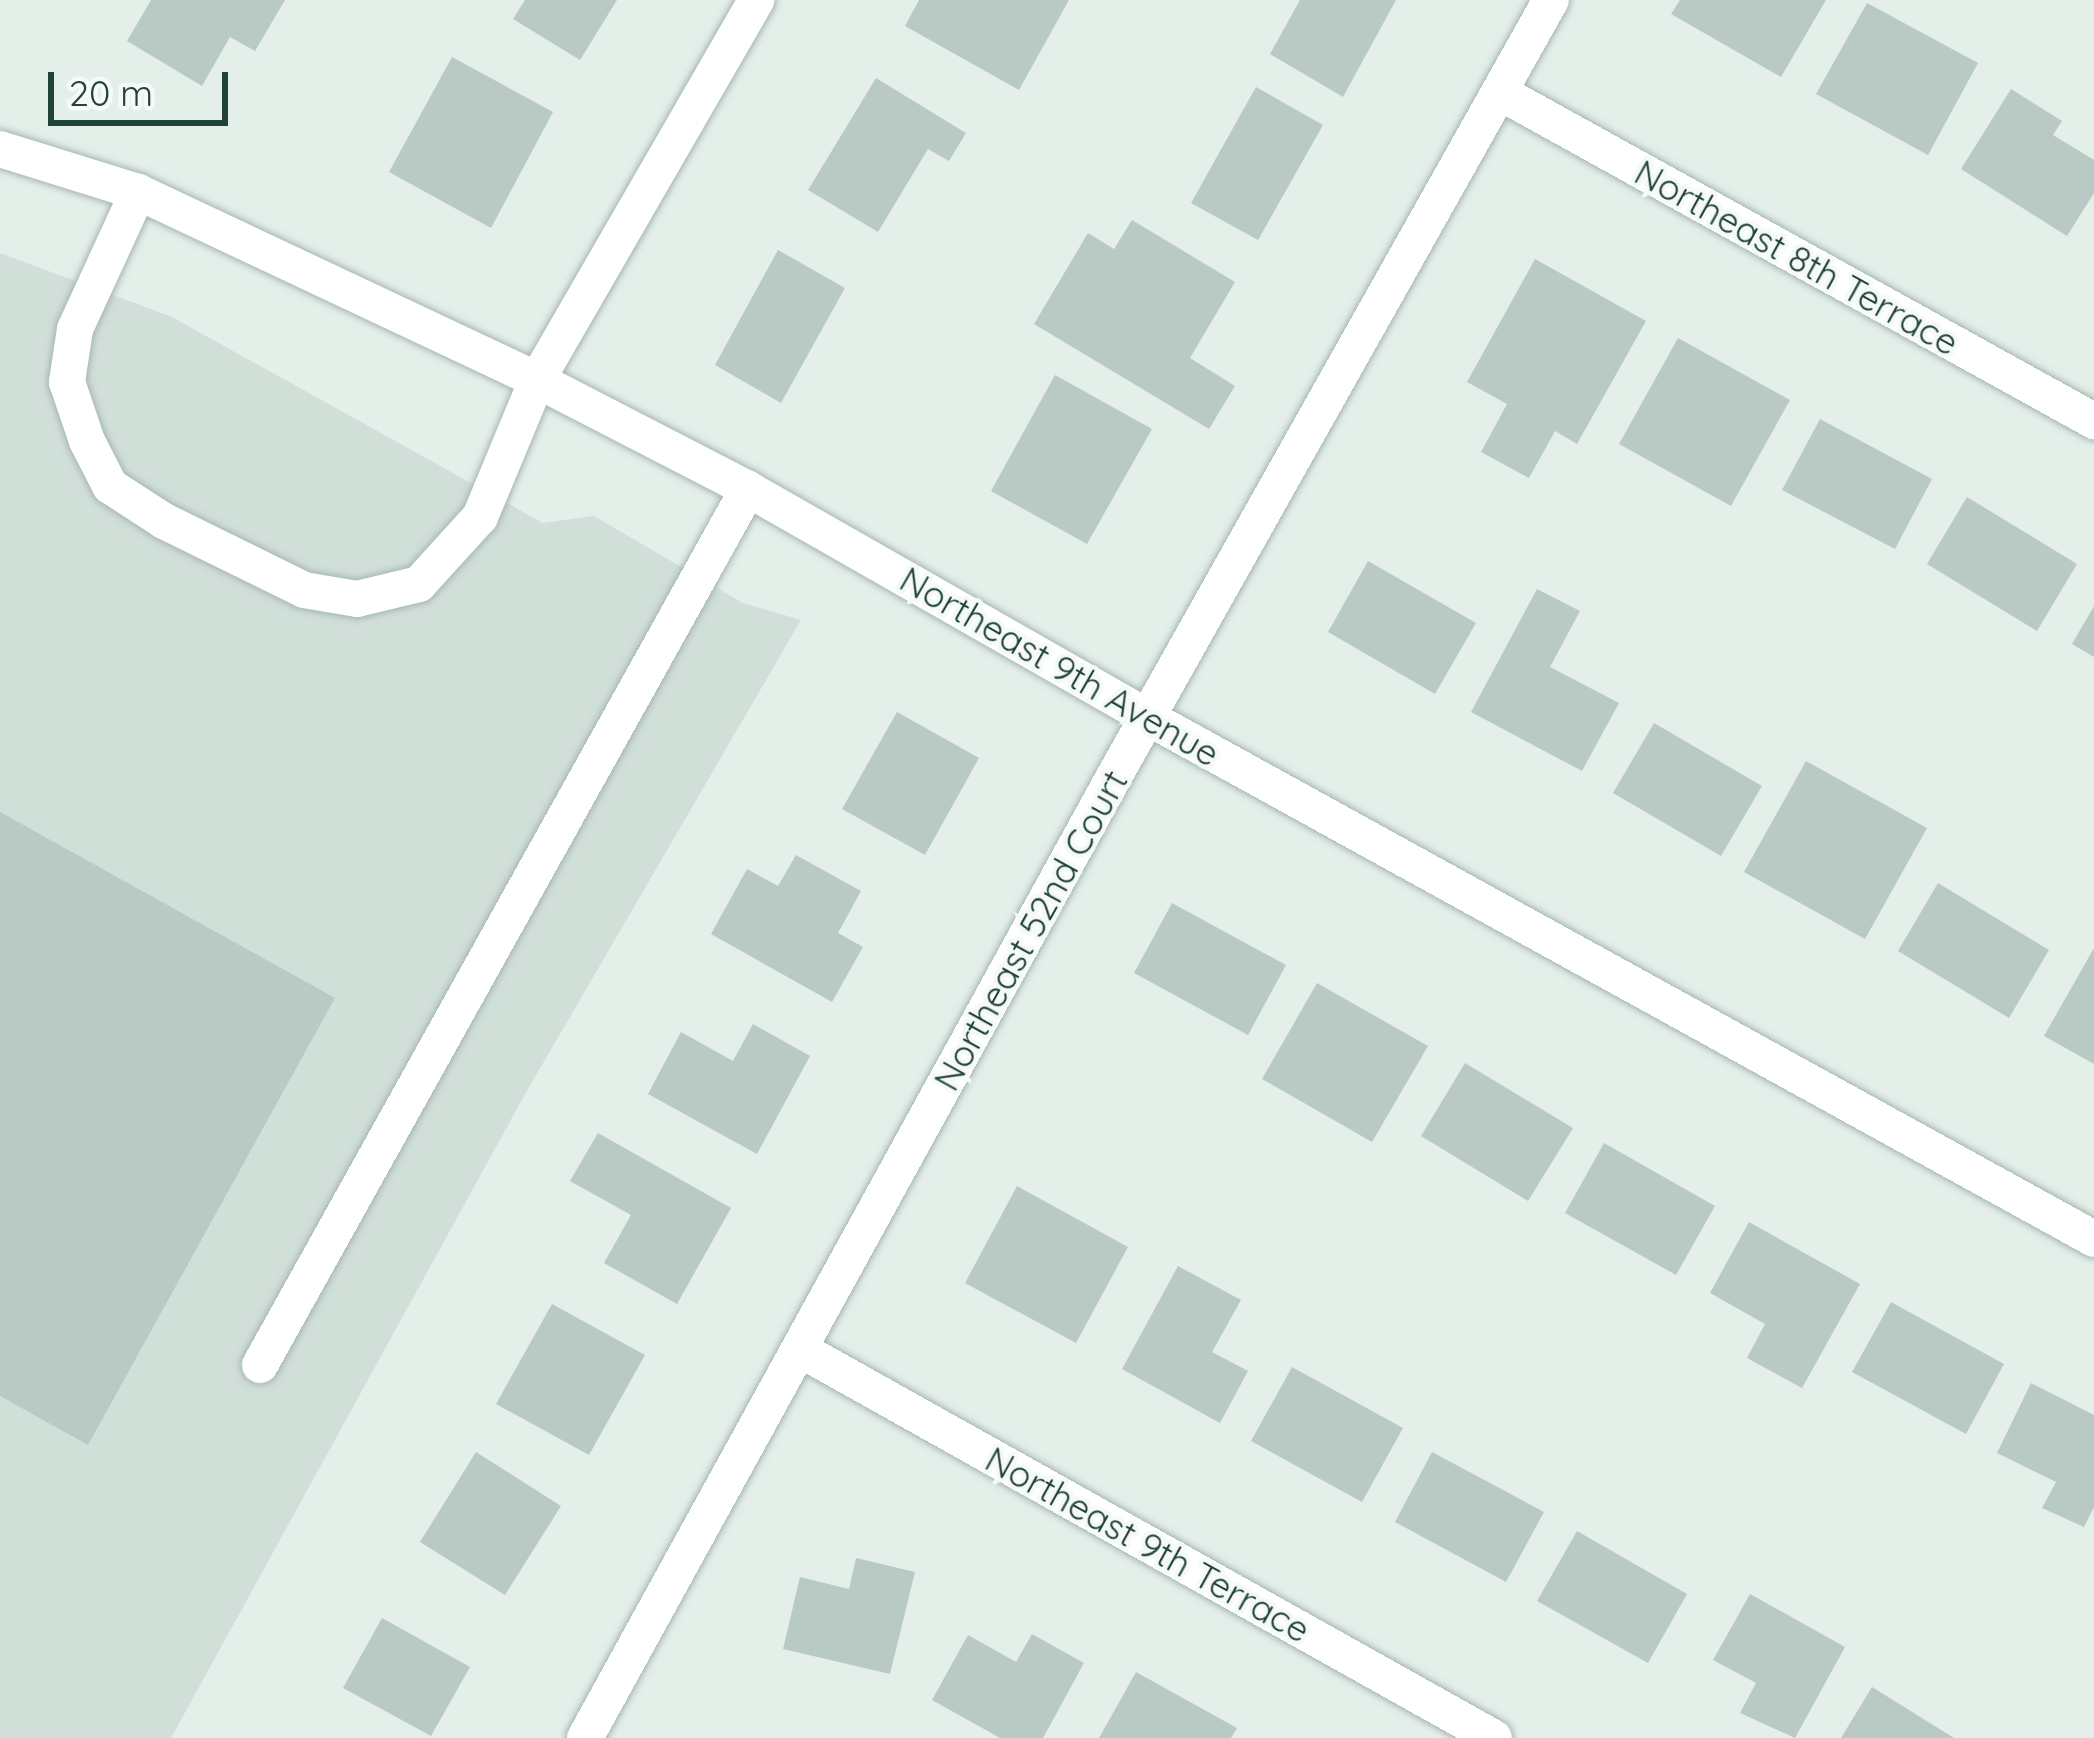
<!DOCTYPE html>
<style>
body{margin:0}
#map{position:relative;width:2094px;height:1738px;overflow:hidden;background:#e4efea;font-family:Quicksand,sans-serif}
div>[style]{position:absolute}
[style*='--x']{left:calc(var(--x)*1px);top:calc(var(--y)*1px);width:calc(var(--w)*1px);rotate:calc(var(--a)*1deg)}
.built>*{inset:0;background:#d1dfd9}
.building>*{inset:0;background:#b8cac3}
.roads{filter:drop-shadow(0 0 3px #a6b8b1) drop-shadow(0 0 3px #a6b8b1)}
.lane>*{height:36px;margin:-18px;padding:0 18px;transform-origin:18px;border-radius:18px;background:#fff}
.street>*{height:36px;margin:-18px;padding:0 18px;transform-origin:18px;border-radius:18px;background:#fff}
span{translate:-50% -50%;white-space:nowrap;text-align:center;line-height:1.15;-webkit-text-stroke:9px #f5faf8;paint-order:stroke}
.street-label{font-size:36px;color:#214239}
.scale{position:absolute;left:48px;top:72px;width:180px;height:54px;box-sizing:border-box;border:6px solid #214239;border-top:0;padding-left:15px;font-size:36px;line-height:42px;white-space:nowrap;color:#214239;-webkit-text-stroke:9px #f5faf8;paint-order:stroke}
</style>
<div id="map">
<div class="built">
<div style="clip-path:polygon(0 253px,172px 317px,543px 523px,594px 516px,743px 603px,801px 620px,524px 1096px,171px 1738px,0 1738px)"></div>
</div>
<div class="building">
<div style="clip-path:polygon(151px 0,285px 0,255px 51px,230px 37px,202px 86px,127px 41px)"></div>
<div style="clip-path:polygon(525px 0,617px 0,580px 60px,513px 19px)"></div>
<div style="clip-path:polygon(919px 0,1069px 0,1019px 90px,905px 26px)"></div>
<div style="clip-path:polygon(1300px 0,1396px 0,1343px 97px,1270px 54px)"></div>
<div style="clip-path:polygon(1680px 0,1826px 0,1781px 77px,1671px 14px)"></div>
<div style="clip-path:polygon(1867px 3px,1978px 63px,1928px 155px,1816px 94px)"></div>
<div style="clip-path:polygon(452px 57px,553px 112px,491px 228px,389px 172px)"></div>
<div style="clip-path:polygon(876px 78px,966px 133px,949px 161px,928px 149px,878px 232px,808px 190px)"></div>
<div style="clip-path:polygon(1256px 87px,1323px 125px,1258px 240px,1191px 203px)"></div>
<div style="clip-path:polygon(2011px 89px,2062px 121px,2053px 135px,2094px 160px,2094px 193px,2067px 236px,1961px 169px)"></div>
<div style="clip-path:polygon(1132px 220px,1235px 282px,1190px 358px,1235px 386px,1209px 429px,1034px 324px,1088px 233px,1114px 249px)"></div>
<div style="clip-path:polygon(778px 250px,845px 288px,781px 403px,715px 365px)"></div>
<div style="clip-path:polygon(1535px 259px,1646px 321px,1577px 444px,1555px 431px,1529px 478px,1481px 452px,1507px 404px,1467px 382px)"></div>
<div style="clip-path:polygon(1678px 338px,1790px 400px,1731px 506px,1619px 444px)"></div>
<div style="clip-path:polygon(1055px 375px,1152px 429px,1087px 544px,991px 491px)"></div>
<div style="clip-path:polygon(1820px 419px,1932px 479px,1895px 549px,1782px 490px)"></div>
<div style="clip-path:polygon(1967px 497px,2077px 564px,2037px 631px,1927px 564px)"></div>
<div style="clip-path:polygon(1368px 561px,1476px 623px,1435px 694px,1328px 632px)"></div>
<div style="clip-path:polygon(1537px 589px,1580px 611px,1550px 667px,1619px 703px,1582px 771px,1471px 712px)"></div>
<div style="clip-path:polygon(2094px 606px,2094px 657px,2072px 644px)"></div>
<div style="clip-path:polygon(897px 712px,979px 758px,925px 855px,842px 809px)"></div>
<div style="clip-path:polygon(1654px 723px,1762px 786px,1721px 856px,1613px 793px)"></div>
<div style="clip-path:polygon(1806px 761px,1927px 828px,1865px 939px,1744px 872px)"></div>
<div style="clip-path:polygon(0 812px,335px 998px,88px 1445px,0 1396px)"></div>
<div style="clip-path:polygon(796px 855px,861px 891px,838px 933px,863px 947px,832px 1002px,711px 934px,747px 869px,778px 886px)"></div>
<div style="clip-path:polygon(1938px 883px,2049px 950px,2009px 1018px,1898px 951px)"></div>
<div style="clip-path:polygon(1172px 903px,1286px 965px,1248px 1035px,1134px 973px)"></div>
<div style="clip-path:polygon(2094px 948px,2094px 1064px,2044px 1036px)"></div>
<div style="clip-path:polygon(1317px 983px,1428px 1046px,1372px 1142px,1262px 1079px)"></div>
<div style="clip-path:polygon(753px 1024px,810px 1056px,757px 1154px,648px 1094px,681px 1032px,733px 1061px)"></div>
<div style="clip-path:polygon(1465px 1063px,1573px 1128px,1528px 1201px,1421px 1136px)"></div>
<div style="clip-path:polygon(598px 1133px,731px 1208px,677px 1304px,604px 1263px,631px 1215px,570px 1181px)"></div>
<div style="clip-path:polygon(1604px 1143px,1715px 1206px,1676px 1275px,1565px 1213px)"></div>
<div style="clip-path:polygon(1017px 1186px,1128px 1247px,1076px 1343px,965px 1283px)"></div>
<div style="clip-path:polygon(1749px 1222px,1860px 1284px,1802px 1388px,1747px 1358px,1765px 1324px,1710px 1293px)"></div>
<div style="clip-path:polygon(1178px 1266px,1241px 1300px,1212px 1352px,1248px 1371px,1220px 1423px,1122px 1369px)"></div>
<div style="clip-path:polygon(1891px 1302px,2004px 1364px,1966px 1434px,1852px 1372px)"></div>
<div style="clip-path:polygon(552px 1304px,645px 1355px,589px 1455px,496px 1404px)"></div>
<div style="clip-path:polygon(1292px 1367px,1403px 1428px,1362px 1502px,1251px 1441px)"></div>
<div style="clip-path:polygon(2031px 1383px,2094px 1415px,2094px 1507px,2084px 1527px,2042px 1508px,2056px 1482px,1997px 1453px)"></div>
<div style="clip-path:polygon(476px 1452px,561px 1506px,505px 1595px,420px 1542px)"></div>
<div style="clip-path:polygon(1432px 1452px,1544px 1512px,1506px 1582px,1395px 1522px)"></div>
<div style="clip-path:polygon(1577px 1531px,1687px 1594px,1648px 1663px,1537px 1601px)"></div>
<div style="clip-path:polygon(856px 1558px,915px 1572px,890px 1674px,783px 1649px,800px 1577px,849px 1589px)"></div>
<div style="clip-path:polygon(1750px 1594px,1845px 1647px,1795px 1738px,1740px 1713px,1756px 1683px,1713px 1660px)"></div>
<div style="clip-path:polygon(382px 1618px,470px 1667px,431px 1736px,343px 1688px)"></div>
<div style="clip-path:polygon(1032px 1634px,1084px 1663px,1043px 1738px,1000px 1738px,932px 1700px,968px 1635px,1016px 1662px)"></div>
<div style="clip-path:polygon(1136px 1672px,1237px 1728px,1231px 1738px,1099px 1738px)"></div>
<div style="clip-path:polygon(1872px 1687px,1954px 1738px,1841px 1738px)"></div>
</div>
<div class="roads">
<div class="lane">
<div style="--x:138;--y:192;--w:151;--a:114.7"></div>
<div style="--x:75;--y:329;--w:54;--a:98.6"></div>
<div style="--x:67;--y:382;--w:62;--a:71.3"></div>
<div style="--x:87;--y:441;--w:51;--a:62.9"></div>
<div style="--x:110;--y:486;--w:64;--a:32.9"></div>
<div style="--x:164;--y:521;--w:156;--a:26.2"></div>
<div style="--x:304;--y:590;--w:54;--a:9.6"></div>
<div style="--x:357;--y:599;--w:64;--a:-13.6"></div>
<div style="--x:419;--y:584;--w:91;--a:-47.7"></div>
<div style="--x:480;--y:517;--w:148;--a:-67.4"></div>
<div style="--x:260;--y:1365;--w:1003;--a:-60.88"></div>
</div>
<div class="street">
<div style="--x:1501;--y:93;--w:678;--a:28.95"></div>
<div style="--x:0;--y:149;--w:145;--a:17.3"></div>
<div style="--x:138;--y:192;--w:441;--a:25.2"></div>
<div style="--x:537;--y:380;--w:237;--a:27.3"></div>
<div style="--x:748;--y:489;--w:460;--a:29.7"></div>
<div style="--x:1147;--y:717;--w:1081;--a:28.86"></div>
<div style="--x:537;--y:380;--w:439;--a:-60"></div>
<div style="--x:801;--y:1350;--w:794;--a:29.24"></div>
<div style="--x:585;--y:1738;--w:1091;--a:-61.18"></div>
<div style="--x:1111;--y:782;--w:897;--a:-60.64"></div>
</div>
</div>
<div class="street-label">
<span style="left:1797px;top:257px;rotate:29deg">Northeast 8th Terrace</span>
<span style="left:1060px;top:666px;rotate:30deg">Northeast 9th Avenue</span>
<span style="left:1030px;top:930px;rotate:-61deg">Northeast 52nd Court</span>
<span style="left:1148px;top:1544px;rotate:29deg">Northeast 9th Terrace</span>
</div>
<div class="scale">20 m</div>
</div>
